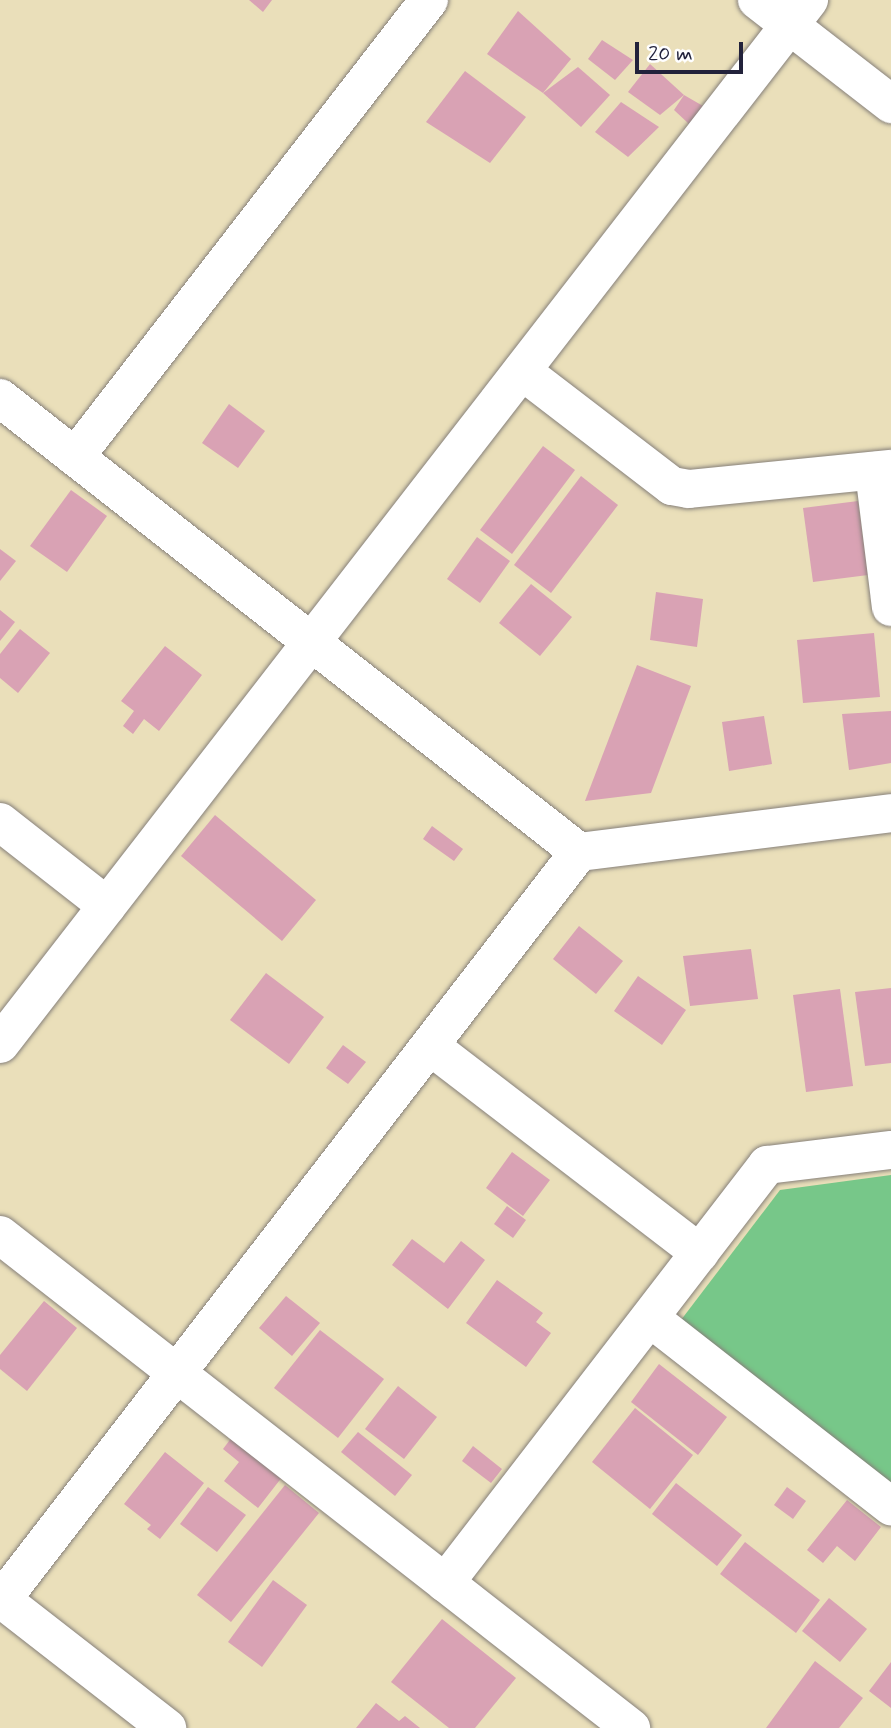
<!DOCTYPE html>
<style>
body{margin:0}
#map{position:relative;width:891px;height:1728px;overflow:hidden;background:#eadfba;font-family:Mynerve,sans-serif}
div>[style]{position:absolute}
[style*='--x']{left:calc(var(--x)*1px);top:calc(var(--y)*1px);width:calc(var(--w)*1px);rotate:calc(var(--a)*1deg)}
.green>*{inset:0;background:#77c789}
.building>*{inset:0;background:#d9a2b4}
.roads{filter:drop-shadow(0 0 2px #86807a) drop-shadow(0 0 2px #86807a)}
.minor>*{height:38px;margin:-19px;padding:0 19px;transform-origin:19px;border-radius:19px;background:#fff}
span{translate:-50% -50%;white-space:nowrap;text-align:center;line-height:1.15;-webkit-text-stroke:5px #fff;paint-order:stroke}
.scale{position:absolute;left:635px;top:42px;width:108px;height:32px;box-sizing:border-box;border:4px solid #22223b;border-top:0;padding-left:9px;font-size:21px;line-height:24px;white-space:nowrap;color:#22223b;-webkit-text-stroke:5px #fff;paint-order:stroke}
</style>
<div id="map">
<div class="green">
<div style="clip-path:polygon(891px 1175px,891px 1483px,681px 1320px,780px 1190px)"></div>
</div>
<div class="building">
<div style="clip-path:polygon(249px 0,272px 0,263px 12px)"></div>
<div style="clip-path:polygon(518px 11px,571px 59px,543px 93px,487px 54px)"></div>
<div style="clip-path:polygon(602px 40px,633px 60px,615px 80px,588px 59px)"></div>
<div style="clip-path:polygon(650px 64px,684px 95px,660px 115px,628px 92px)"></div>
<div style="clip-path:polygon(578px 67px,610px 95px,581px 127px,543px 93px)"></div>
<div style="clip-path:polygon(465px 71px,526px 117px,490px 163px,426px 122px)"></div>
<div style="clip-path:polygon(684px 95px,703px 106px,689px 124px,674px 110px)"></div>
<div style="clip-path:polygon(621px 102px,659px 127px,628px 157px,595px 132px)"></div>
<div style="clip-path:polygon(229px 404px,265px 431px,238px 468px,202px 443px)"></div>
<div style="clip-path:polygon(543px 446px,575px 470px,512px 554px,480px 530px)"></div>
<div style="clip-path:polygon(581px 476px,618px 505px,551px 593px,514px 565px)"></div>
<div style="clip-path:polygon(71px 490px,107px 516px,67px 572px,30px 546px)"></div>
<div style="clip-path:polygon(858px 501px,868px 575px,813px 582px,803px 508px)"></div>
<div style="clip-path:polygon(477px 537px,510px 561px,480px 603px,447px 579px)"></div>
<div style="clip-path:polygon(0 549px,16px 561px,0 581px)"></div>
<div style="clip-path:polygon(531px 584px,572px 617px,540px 656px,499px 623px)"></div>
<div style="clip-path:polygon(656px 592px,703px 599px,697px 647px,650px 640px)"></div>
<div style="clip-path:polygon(0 610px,15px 622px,0 641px)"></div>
<div style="clip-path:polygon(20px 629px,50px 653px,18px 693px,0 678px,0 654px)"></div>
<div style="clip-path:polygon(874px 633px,880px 697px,803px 703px,797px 640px)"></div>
<div style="clip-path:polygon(165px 646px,202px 675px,159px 731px,144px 719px,133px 734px,123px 726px,134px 711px,121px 701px)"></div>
<div style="clip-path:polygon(637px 665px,691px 686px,651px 793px,585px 801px)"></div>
<div style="clip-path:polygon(891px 711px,891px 763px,849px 770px,842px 714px)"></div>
<div style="clip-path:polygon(764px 716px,772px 764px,729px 771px,722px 722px)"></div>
<div style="clip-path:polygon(215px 815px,316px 900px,282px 941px,181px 856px)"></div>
<div style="clip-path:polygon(432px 826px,463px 849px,454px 861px,423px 839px)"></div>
<div style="clip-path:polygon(579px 926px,623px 961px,596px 994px,553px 959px)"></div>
<div style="clip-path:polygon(751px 949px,758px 999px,690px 1006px,683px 956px)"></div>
<div style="clip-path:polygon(266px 973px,324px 1017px,289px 1064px,230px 1020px)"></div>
<div style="clip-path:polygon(638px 976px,686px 1010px,662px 1045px,614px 1011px)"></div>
<div style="clip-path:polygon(891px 988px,891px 1063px,865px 1066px,855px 992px)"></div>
<div style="clip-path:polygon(840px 989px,853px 1086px,806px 1092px,793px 995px)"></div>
<div style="clip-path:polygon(343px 1045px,366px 1062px,348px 1084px,326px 1068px)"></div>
<div style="clip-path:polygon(512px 1152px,550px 1180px,523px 1216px,486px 1188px)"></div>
<div style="clip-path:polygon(507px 1206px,526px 1220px,513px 1238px,494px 1224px)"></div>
<div style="clip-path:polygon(412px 1239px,444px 1263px,461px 1241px,485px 1260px,448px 1309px,392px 1265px)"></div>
<div style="clip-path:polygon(497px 1280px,543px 1313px,536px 1322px,551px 1333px,526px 1367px,466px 1323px)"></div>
<div style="clip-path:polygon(286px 1296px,320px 1323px,292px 1356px,259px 1328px)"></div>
<div style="clip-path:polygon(44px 1301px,77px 1328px,27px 1391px,0 1369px,0 1355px)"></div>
<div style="clip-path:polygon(320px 1330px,384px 1379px,338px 1438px,274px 1388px)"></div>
<div style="clip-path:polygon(659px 1364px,727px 1417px,698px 1455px,631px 1402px)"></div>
<div style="clip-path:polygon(398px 1386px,437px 1417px,404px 1459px,365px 1429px)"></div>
<div style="clip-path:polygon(635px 1408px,693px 1455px,650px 1509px,592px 1462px)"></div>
<div style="clip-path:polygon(358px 1432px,412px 1475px,395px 1496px,341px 1452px)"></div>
<div style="clip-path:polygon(235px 1433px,286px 1472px,258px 1508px,224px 1481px,239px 1462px,223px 1449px)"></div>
<div style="clip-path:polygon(473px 1446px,502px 1469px,491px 1483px,462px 1461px)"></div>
<div style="clip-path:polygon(165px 1452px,204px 1483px,160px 1539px,147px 1529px,151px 1525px,124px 1504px)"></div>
<div style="clip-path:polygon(676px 1483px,742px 1535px,717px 1566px,652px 1514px)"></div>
<div style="clip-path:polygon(285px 1485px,319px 1513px,231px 1622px,197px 1595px)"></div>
<div style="clip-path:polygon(208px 1487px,246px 1515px,217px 1552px,180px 1524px)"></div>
<div style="clip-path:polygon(787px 1487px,806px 1501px,793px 1519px,774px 1505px)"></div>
<div style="clip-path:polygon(847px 1500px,881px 1527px,855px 1561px,837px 1546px,823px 1563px,807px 1550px)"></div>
<div style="clip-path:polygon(745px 1542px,820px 1600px,796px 1633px,720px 1574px)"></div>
<div style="clip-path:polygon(273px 1580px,307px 1605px,262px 1667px,228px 1642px)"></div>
<div style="clip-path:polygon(829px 1598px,867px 1629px,840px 1662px,802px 1631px)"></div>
<div style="clip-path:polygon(442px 1619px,516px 1678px,475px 1728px,449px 1728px,391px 1682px)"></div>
<div style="clip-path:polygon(815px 1661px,863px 1698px,839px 1728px,766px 1728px)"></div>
<div style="clip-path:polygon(891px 1662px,891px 1708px,869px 1691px)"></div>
<div style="clip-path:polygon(376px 1703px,399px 1721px,405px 1716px,420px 1728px,356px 1728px)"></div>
</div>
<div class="roads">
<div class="minor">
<div style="--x:757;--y:0;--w:170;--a:37.8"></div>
<div style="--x:522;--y:371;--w:189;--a:37.5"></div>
<div style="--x:672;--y:486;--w:17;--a:10"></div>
<div style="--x:689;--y:489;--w:203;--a:-5.7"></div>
<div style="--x:0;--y:398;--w:736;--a:38.1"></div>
<div style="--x:75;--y:457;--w:578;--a:-52.24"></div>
<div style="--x:874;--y:471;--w:137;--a:82.9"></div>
<div style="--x:0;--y:822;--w:136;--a:38.1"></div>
<div style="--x:0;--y:1044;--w:1321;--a:-52.23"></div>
<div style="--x:430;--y:1046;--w:340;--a:37.5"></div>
<div style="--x:0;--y:1235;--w:801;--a:38"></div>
<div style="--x:650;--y:1318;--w:306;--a:38"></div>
<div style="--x:445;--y:1583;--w:528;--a:-52.39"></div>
<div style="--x:767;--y:1165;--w:125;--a:-6.9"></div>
<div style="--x:0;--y:1598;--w:212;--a:37.9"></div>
<div style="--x:0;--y:1602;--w:947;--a:-52.33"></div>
<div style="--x:579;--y:852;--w:314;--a:-7.1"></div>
</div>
</div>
<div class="scale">20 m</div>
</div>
